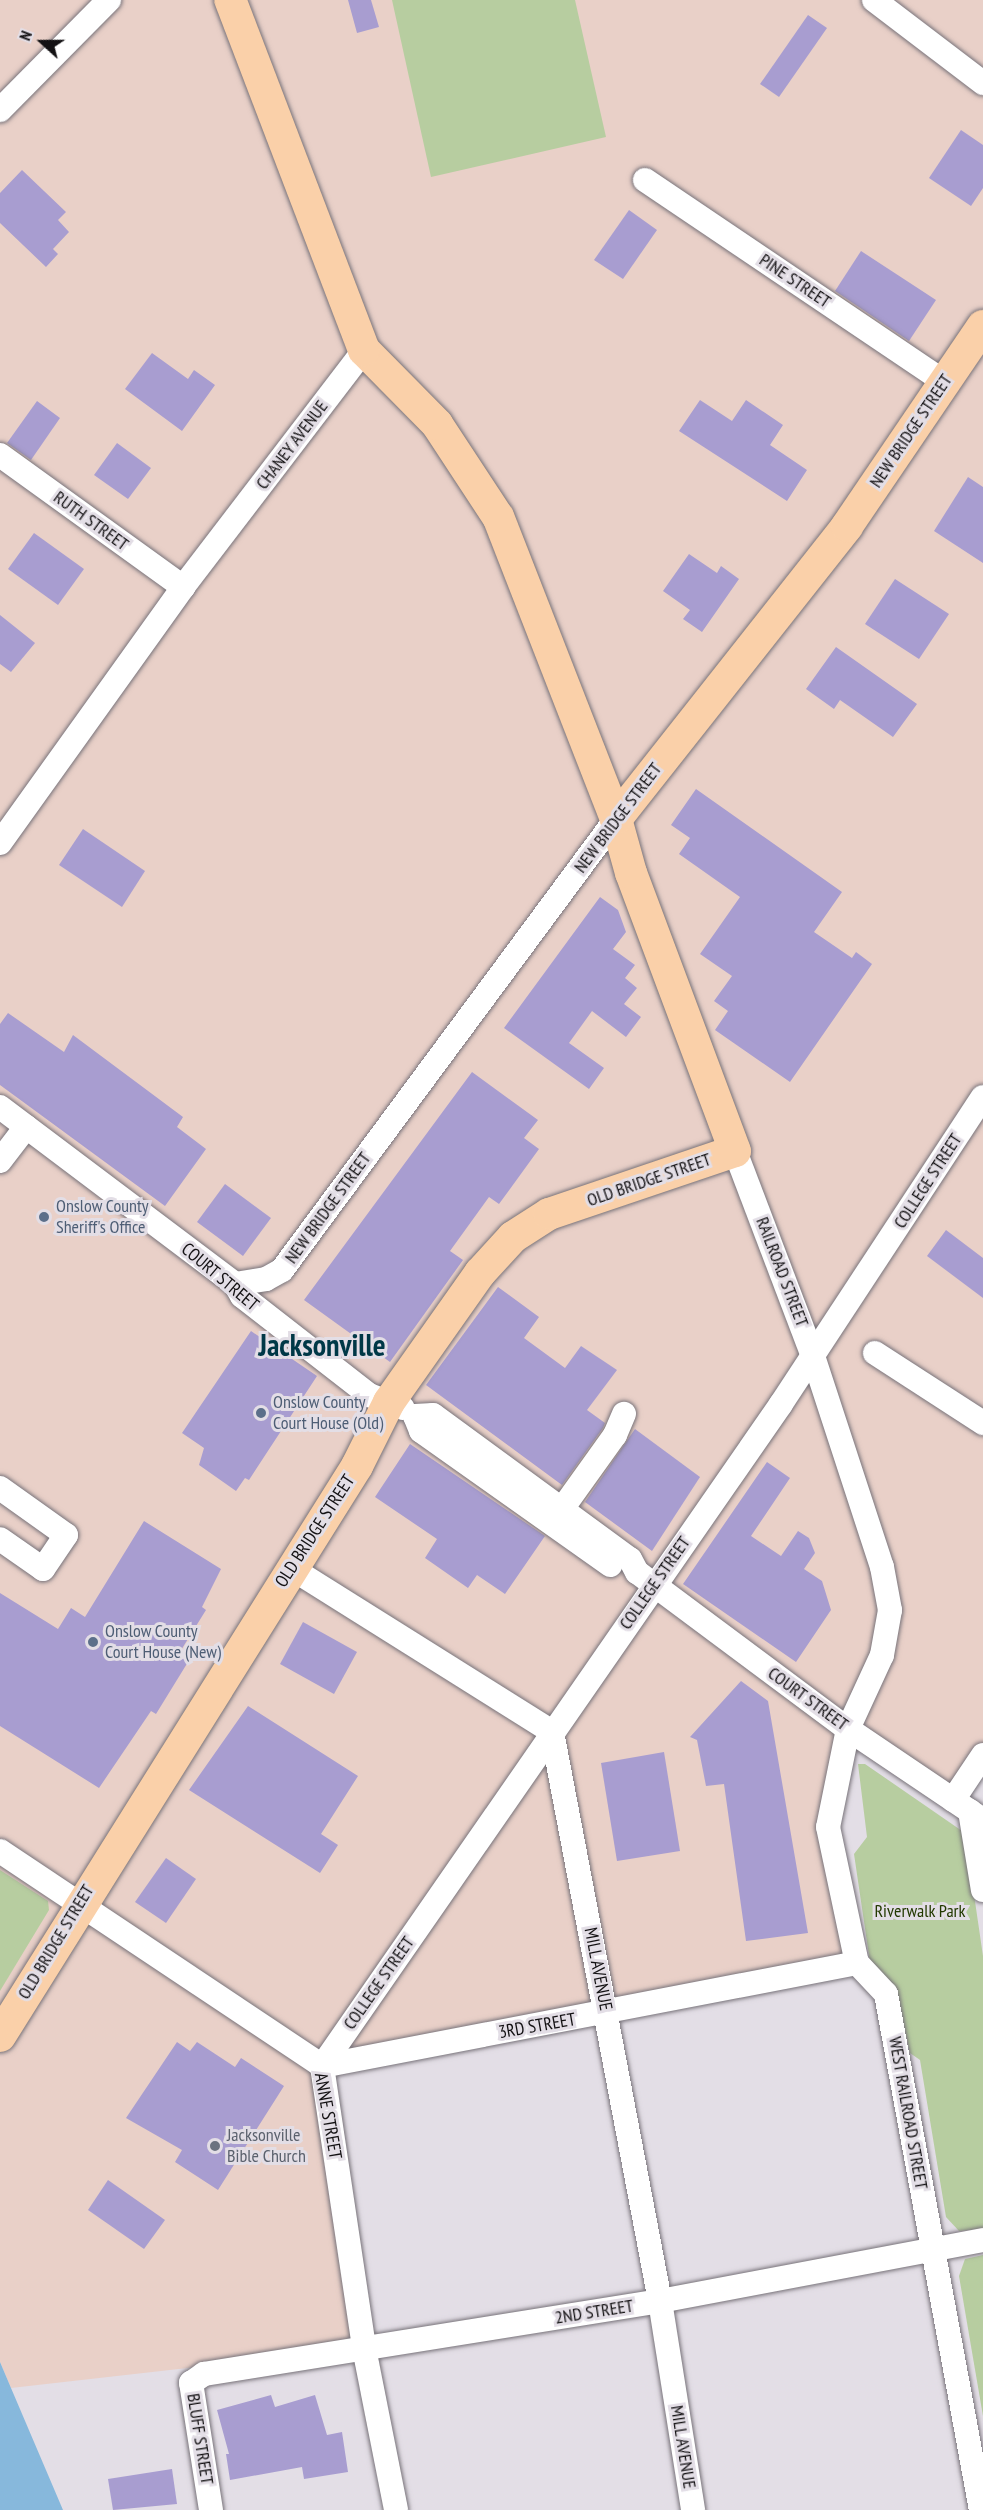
<!DOCTYPE html>
<style>
body{margin:0}
#map{position:relative;width:983px;height:2510px;overflow:hidden;background:#e3dee6;font-family:"PT Sans Narrow",sans-serif}
div>[style]{position:absolute}
[style*='--x']{left:calc(var(--x)*1px);top:calc(var(--y)*1px);width:calc(var(--w)*1px);rotate:calc(var(--a)*1deg)}
.commercial>*{inset:0;background:#e9d0c8}
.green>*{inset:0;background:#b7cda0}
.water>*{inset:0;background:#87b8dc}
.building>*{inset:0;background:#a89dd0}
.roads{filter:drop-shadow(0 0 2px #78737a) drop-shadow(0 0 2px #78737a)}
.minor>*{height:24px;margin:-12px;padding:0 12px;transform-origin:12px;border-radius:12px;background:#fff}
.major>*{height:32px;margin:-16px;padding:0 16px;transform-origin:16px;border-radius:16px;background:#fad0a9}
.dots>*{width:16px;height:16px;translate:-50% -50%;box-sizing:border-box;border:3px solid #e3dee6;border-radius:50%}
span{translate:-50% -50%;white-space:nowrap;text-align:center;line-height:1.15;-webkit-text-stroke:6px #e3dee6;paint-order:stroke}
.street-label{font-size:18px;color:#131113}
.service-label{font-size:18px;color:#4e5e75}
.left{translate:0 -50%;text-align:left}
.park-label{font-size:18px;color:#233901}
.worship-label{font-size:18px;color:#5b616d}
.town-label{font-size:30px;color:#003847;font-weight:700}
.north{position:absolute;left:12px;top:12px;width:60px;height:60px;-webkit-text-stroke:4px #e3dee6;paint-order:stroke;rotate:291deg;font-size:16px;font-weight:700;line-height:24px;text-align:center;color:#131113}
.north::after{content:'';display:block;margin:auto;width:21px;height:27px;background:#131113;clip-path:polygon(50% 0,100% 100%,50% 72%,0 100%)}
</style>
<div id="map">
<div class="commercial">
<div style="clip-path:polygon(0 0,983px 0,983px 1755px,953px 1800px,848px 1729px,828px 1827px,857px 1963px,322px 2066px,364px 2348px,11px 2388px,0 2362px)"></div>
</div>
<div class="green">
<div style="clip-path:polygon(392px 0,575px 0,606px 137px,431px 177px)"></div>
<div style="clip-path:polygon(858px 1764px,865px 1764px,965px 1833px,983px 1956px,983px 2229px,959px 2231px,946px 2217px,920px 2060px,910px 2053px,898px 2000px,871px 1969px,854px 1854px,867px 1837px)"></div>
<div style="clip-path:polygon(0 1870px,48px 1901px,49px 1910px,0 1991px)"></div>
<div style="clip-path:polygon(983px 2255px,983px 2416px,959px 2276px,965px 2259px)"></div>
</div>
<div class="water">
<div style="clip-path:polygon(0 2362px,11px 2388px,63px 2510px,0 2510px)"></div>
</div>
<div class="building">
<div style="clip-path:polygon(348px 0,371px 0,379px 27px,357px 33px)"></div>
<div style="clip-path:polygon(808px 15px,827px 28px,779px 97px,760px 84px)"></div>
<div style="clip-path:polygon(961px 130px,983px 145px,983px 188px,971px 206px,929px 178px)"></div>
<div style="clip-path:polygon(22px 170px,66px 212px,58px 220px,69px 232px,53px 249px,58px 254px,46px 267px,0 223px,0 193px)"></div>
<div style="clip-path:polygon(629px 210px,657px 230px,623px 279px,594px 260px)"></div>
<div style="clip-path:polygon(861px 251px,936px 300px,909px 341px,835px 291px)"></div>
<div style="clip-path:polygon(152px 353px,188px 379px,194px 370px,215px 385px,182px 431px,125px 389px)"></div>
<div style="clip-path:polygon(700px 400px,732px 421px,746px 400px,783px 425px,770px 445px,807px 470px,787px 501px,679px 431px)"></div>
<div style="clip-path:polygon(37px 401px,60px 418px,31px 460px,7px 443px)"></div>
<div style="clip-path:polygon(117px 443px,151px 468px,128px 499px,94px 475px)"></div>
<div style="clip-path:polygon(968px 477px,983px 487px,983px 563px,934px 531px)"></div>
<div style="clip-path:polygon(34px 533px,84px 569px,58px 605px,8px 569px)"></div>
<div style="clip-path:polygon(689px 554px,717px 573px,721px 566px,739px 579px,702px 632px,683px 619px,690px 610px,663px 591px)"></div>
<div style="clip-path:polygon(895px 579px,949px 614px,919px 659px,865px 624px)"></div>
<div style="clip-path:polygon(0 615px,35px 643px,11px 672px,0 664px)"></div>
<div style="clip-path:polygon(836px 647px,917px 704px,893px 737px,840px 700px,834px 709px,806px 689px)"></div>
<div style="clip-path:polygon(696px 789px,842px 892px,814px 932px,852px 958px,856px 952px,872px 964px,790px 1082px,715px 1030px,728px 1011px,714px 1001px,732px 976px,700px 954px,740px 897px,679px 854px,690px 838px,671px 825px)"></div>
<div style="clip-path:polygon(83px 829px,145px 871px,122px 907px,59px 865px)"></div>
<div style="clip-path:polygon(600px 897px,618px 910px,626px 932px,613px 949px,635px 965px,625px 978px,637px 988px,624px 1004px,641px 1017px,626px 1037px,592px 1011px,569px 1043px,604px 1068px,589px 1089px,504px 1028px)"></div>
<div style="clip-path:polygon(8px 1013px,64px 1052px,73px 1035px,183px 1117px,177px 1127px,206px 1149px,165px 1206px,0 1085px,0 1024px)"></div>
<div style="clip-path:polygon(472px 1072px,538px 1120px,524px 1138px,539px 1149px,499px 1204px,489px 1197px,450px 1251px,463px 1260px,390px 1362px,304px 1300px)"></div>
<div style="clip-path:polygon(225px 1184px,271px 1218px,243px 1256px,197px 1222px)"></div>
<div style="clip-path:polygon(946px 1230px,983px 1258px,983px 1298px,927px 1256px)"></div>
<div style="clip-path:polygon(498px 1287px,539px 1317px,524px 1338px,565px 1368px,581px 1346px,617px 1370px,587px 1410px,605px 1423px,603px 1428px,562px 1485px,426px 1385px)"></div>
<div style="clip-path:polygon(251px 1331px,317px 1376px,249px 1480px,245px 1478px,236px 1491px,199px 1465px,204px 1448px,182px 1433px)"></div>
<div style="clip-path:polygon(635px 1429px,700px 1477px,652px 1551px,585px 1502px)"></div>
<div style="clip-path:polygon(410px 1444px,545px 1536px,505px 1594px,477px 1575px,468px 1588px,425px 1558px,437px 1539px,375px 1497px)"></div>
<div style="clip-path:polygon(767px 1462px,790px 1478px,751px 1536px,781px 1556px,798px 1531px,809px 1538px,815px 1553px,804px 1569px,822px 1581px,831px 1610px,796px 1662px,683px 1584px)"></div>
<div style="clip-path:polygon(144px 1521px,221px 1569px,202px 1607px,206px 1610px,178px 1655px,188px 1662px,156px 1714px,151px 1711px,99px 1788px,0 1726px,0 1593px,58px 1629px,71px 1608px,85px 1617px)"></div>
<div style="clip-path:polygon(303px 1622px,357px 1652px,334px 1694px,280px 1664px)"></div>
<div style="clip-path:polygon(741px 1681px,768px 1701px,808px 1933px,746px 1941px,724px 1784px,706px 1786px,697px 1740px,690px 1737px)"></div>
<div style="clip-path:polygon(248px 1706px,358px 1776px,321px 1834px,338px 1845px,320px 1873px,189px 1790px)"></div>
<div style="clip-path:polygon(664px 1752px,680px 1851px,617px 1861px,601px 1763px)"></div>
<div style="clip-path:polygon(166px 1858px,196px 1879px,166px 1923px,135px 1902px)"></div>
<div style="clip-path:polygon(177px 2042px,190px 2051px,197px 2042px,235px 2067px,241px 2058px,284px 2086px,218px 2190px,175px 2162px,182px 2150px,126px 2118px)"></div>
<div style="clip-path:polygon(108px 2180px,165px 2220px,144px 2249px,88px 2210px)"></div>
<div style="clip-path:polygon(271px 2395px,275px 2407px,315px 2395px,327px 2435px,342px 2432px,348px 2472px,304px 2479px,302px 2467px,230px 2480px,226px 2454px,229px 2454px,217px 2410px)"></div>
<div style="clip-path:polygon(172px 2469px,177px 2504px,113px 2510px,108px 2479px)"></div>
</div>
<div class="roads">
<div class="minor">
<div style="--x:874;--y:0;--w:137;--a:37.3"></div>
<div style="--x:0;--y:110;--w:155;--a:-45.3"></div>
<div style="--x:645;--y:180;--w:362;--a:34"></div>
<div style="--x:0;--y:455;--w:226;--a:35.8"></div>
<div style="--x:0;--y:843;--w:315;--a:-54.4"></div>
<div style="--x:183;--y:587;--w:298;--a:-52.6"></div>
<div style="--x:0;--y:1107;--w:294;--a:37"></div>
<div style="--x:235;--y:1284;--w:14;--a:60"></div>
<div style="--x:242;--y:1296;--w:161;--a:37.9"></div>
<div style="--x:369;--y:1395;--w:36;--a:21"></div>
<div style="--x:735;--y:1151;--w:219;--a:69.2"></div>
<div style="--x:813;--y:1356;--w:222;--a:71.9"></div>
<div style="--x:882;--y:1567;--w:44;--a:79.5"></div>
<div style="--x:890;--y:1610;--w:46;--a:100.1"></div>
<div style="--x:882;--y:1655;--w:81;--a:114.7"></div>
<div style="--x:848;--y:1729;--w:100;--a:101.5"></div>
<div style="--x:828;--y:1827;--w:139;--a:78"></div>
<div style="--x:857;--y:1963;--w:42;--a:46.9"></div>
<div style="--x:886;--y:1994;--w:525;--a:79.57"></div>
<div style="--x:0;--y:1161;--w:43;--a:-52.6"></div>
<div style="--x:235;--y:1284;--w:31;--a:-9"></div>
<div style="--x:266;--y:1279;--w:18;--a:-29"></div>
<div style="--x:282;--y:1270;--w:561;--a:-53.48"></div>
<div style="--x:875;--y:1353;--w:129;--a:32.9"></div>
<div style="--x:415;--y:1416;--w:18;--a:-3"></div>
<div style="--x:433;--y:1415;--w:244;--a:36.2"></div>
<div style="--x:630;--y:1559;--w:15;--a:62"></div>
<div style="--x:637;--y:1572;--w:263;--a:36.7"></div>
<div style="--x:848;--y:1729;--w:163;--a:34"></div>
<div style="--x:415;--y:1416;--w:16;--a:68"></div>
<div style="--x:421;--y:1431;--w:232;--a:35.3"></div>
<div style="--x:0;--y:1488;--w:81;--a:35.5"></div>
<div style="--x:66;--y:1535;--w:41;--a:124.1"></div>
<div style="--x:43;--y:1569;--w:52;--a:-145.1"></div>
<div style="--x:562;--y:1509;--w:91;--a:-54.4"></div>
<div style="--x:615;--y:1435;--w:23;--a:-67"></div>
<div style="--x:291;--y:1568;--w:308;--a:32.1"></div>
<div style="--x:552;--y:1732;--w:579;--a:79.25"></div>
<div style="--x:660;--y:2301;--w:212;--a:81"></div>
<div style="--x:953;--y:1800;--w:54;--a:-56.3"></div>
<div style="--x:970;--y:1811;--w:80;--a:80.7"></div>
<div style="--x:0;--y:1851;--w:387;--a:33.7"></div>
<div style="--x:322;--y:2066;--w:285;--a:81.5"></div>
<div style="--x:364;--y:2348;--w:165;--a:78.8"></div>
<div style="--x:322;--y:2066;--w:806;--a:-55.26"></div>
<div style="--x:781;--y:1404;--w:367;--a:-56.7"></div>
<div style="--x:322;--y:2066;--w:545;--a:-10.9"></div>
<div style="--x:211;--y:2510;--w:129;--a:-98.9"></div>
<div style="--x:191;--y:2383;--w:16;--a:-35"></div>
<div style="--x:204;--y:2374;--w:462;--a:-9.1"></div>
<div style="--x:660;--y:2301;--w:329;--a:-10.7"></div>
</div>
<div class="major">
<div style="--x:616;--y:819;--w:373;--a:-51.7"></div>
<div style="--x:847;--y:526;--w:242;--a:-55.8"></div>
<div style="--x:0;--y:2036;--w:673;--a:-57.94"></div>
<div style="--x:357;--y:1466;--w:72;--a:-63.4"></div>
<div style="--x:389;--y:1402;--w:158;--a:-54.8"></div>
<div style="--x:480;--y:1273;--w:49;--a:-47.5"></div>
<div style="--x:513;--y:1237;--w:43;--a:-32.6"></div>
<div style="--x:549;--y:1214;--w:196;--a:-18.7"></div>
<div style="--x:735;--y:1151;--w:297;--a:-110.5"></div>
<div style="--x:631;--y:873;--w:56;--a:-105.5"></div>
<div style="--x:616;--y:819;--w:324;--a:-111.3"></div>
<div style="--x:498;--y:517;--w:111;--a:-123.3"></div>
<div style="--x:437;--y:424;--w:104;--a:-134.6"></div>
<div style="--x:364;--y:350;--w:375;--a:-110.9"></div>
</div>
</div>
<div class="dots">
<div style="left:44px;top:1217px;background:#5c6f8a"></div>
<div style="left:261px;top:1413px;background:#5c6f8a"></div>
<div style="left:93px;top:1642px;background:#5c6f8a"></div>
<div style="left:215px;top:2146px;background:#6b7280"></div>
</div>
<div class="street-label">
<span style="left:795px;top:281px;rotate:34deg">PINE STREET</span>
<span style="left:911px;top:431px;rotate:-56deg">NEW BRIDGE STREET</span>
<span style="left:292px;top:445px;rotate:-53deg">CHANEY AVENUE</span>
<span style="left:91px;top:521px;rotate:36deg">RUTH STREET</span>
<span style="left:618px;top:818px;rotate:-53deg">NEW BRIDGE STREET</span>
<span style="left:649px;top:1180px;rotate:-19deg">OLD BRIDGE STREET</span>
<span style="left:928px;top:1181px;rotate:-57deg">COLLEGE STREET</span>
<span style="left:328px;top:1208px;rotate:-54deg">NEW BRIDGE STREET</span>
<span style="left:782px;top:1272px;rotate:69deg">RAILROAD STREET</span>
<span style="left:220px;top:1277px;rotate:40deg">COURT STREET</span>
<span style="left:315px;top:1531px;rotate:-57deg">OLD BRIDGE STREET</span>
<span style="left:655px;top:1583px;rotate:-55deg">COLLEGE STREET</span>
<span style="left:808px;top:1699px;rotate:36deg">COURT STREET</span>
<span style="left:56px;top:1942px;rotate:-59deg">OLD BRIDGE STREET</span>
<span style="left:598px;top:1969px;rotate:79deg">MILL AVENUE</span>
<span style="left:379px;top:1983px;rotate:-55deg">COLLEGE STREET</span>
<span style="left:537px;top:2026px;rotate:-10deg">3RD STREET</span>
<span style="left:908px;top:2113px;rotate:80deg">WEST RAILROAD STREET</span>
<span style="left:328px;top:2116px;rotate:80deg">ANNE STREET</span>
<span style="left:594px;top:2312px;rotate:-9deg">2ND STREET</span>
<span style="left:200px;top:2439px;rotate:81deg">BLUFF STREET</span>
<span style="left:683px;top:2447px;rotate:81deg">MILL AVENUE</span>
</div>
<div class="service-label">
<span class="left" style="left:56px;top:1217px">Onslow County<br>Sheriff's Office</span>
<span class="left" style="left:273px;top:1413px">Onslow County<br>Court House (Old)</span>
<span class="left" style="left:105px;top:1642px">Onslow County<br>Court House (New)</span>
</div>
<div class="park-label">
<span style="left:920px;top:1911px">Riverwalk Park</span>
</div>
<div class="worship-label">
<span class="left" style="left:227px;top:2146px">Jacksonville<br>Bible Church</span>
</div>
<div class="town-label">
<span style="left:322px;top:1345px">Jacksonville</span>
</div>
<div class="north">N</div>
</div>
